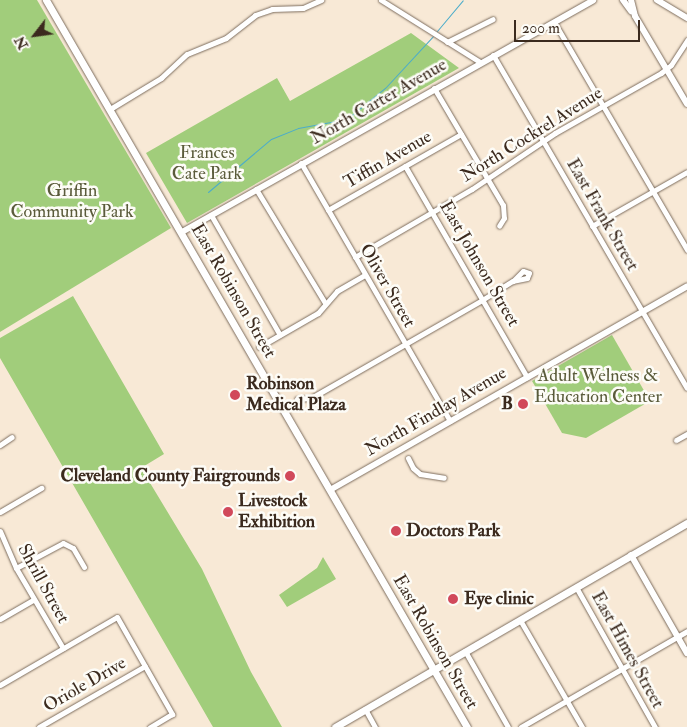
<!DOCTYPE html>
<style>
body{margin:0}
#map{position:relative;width:687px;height:727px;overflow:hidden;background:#f8e9d6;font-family:"IM FELL Double Pica",serif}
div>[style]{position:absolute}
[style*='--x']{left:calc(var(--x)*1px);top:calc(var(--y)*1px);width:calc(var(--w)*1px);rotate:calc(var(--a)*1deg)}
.green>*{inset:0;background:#a1cd7b}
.stream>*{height:1px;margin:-0.5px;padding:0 0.5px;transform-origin:0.5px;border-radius:0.5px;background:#4bacca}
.roads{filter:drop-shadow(0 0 1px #7d6d5e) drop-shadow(0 0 1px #7d6d5e)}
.minor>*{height:5px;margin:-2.5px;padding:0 2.5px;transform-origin:2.5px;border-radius:2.5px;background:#fff}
.tertiary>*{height:6px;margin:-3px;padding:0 3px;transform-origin:3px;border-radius:3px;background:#fff}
.secondary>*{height:7px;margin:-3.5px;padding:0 3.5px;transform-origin:3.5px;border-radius:3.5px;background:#fff}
.dots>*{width:14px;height:14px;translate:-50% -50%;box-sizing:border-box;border:2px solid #fdfcf7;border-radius:50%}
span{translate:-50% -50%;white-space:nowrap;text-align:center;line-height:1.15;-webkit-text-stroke:5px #fdfcf7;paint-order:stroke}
.street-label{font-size:18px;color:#3b2a1e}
.park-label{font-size:18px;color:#5a5b3a}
.poi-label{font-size:18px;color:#3b2a1e;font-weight:700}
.left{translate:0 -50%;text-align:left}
.right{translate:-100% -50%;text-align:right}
.north{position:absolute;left:10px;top:10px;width:50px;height:50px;-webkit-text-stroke:4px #fdfcf7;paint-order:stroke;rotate:240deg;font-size:14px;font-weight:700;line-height:20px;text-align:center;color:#3b2a1e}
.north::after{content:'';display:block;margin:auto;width:18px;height:22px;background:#3b2a1e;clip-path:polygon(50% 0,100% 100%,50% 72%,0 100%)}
.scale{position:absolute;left:514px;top:20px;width:126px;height:22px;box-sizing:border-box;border:2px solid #3b2a1e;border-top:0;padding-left:6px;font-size:15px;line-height:18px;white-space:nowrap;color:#3b2a1e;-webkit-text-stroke:4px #fdfcf7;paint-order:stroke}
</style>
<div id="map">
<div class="green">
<div style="clip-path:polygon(0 0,37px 0,171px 228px,0 332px)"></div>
<div style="clip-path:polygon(411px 33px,459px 68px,187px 223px,146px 153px,277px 78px,290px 101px)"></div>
<div style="clip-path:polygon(73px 296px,164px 454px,141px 468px,202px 569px,251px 672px,282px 727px,213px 727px,0 358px,0 338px)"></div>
<div style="clip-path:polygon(612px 335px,650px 401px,586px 438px,562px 433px,532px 381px)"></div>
<div style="clip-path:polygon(323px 557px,336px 579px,287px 607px,279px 595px,317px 568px)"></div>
</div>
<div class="stream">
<div style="--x:437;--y:31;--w:40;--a:-50"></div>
<div style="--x:208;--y:192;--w:82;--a:-40.1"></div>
<div style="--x:271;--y:139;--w:29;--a:-22"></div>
<div style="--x:298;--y:128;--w:50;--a:-10.4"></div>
<div style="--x:347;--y:119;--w:50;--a:-39.4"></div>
<div style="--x:386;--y:87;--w:69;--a:-47.3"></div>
</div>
<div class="roads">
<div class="minor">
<div style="--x:381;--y:0;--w:117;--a:32.1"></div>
<div style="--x:554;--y:22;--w:264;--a:59.7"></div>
<div style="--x:447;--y:42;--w:51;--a:-26.6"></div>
<div style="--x:493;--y:55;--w:385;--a:59.8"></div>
<div style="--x:434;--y:88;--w:136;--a:59.5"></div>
<div style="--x:503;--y:205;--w:13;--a:86"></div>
<div style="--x:504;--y:218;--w:9;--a:122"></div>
<div style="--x:110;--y:109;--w:60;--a:-31.3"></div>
<div style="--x:161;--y:78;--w:35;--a:-43"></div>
<div style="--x:187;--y:54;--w:42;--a:-22.3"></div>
<div style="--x:226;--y:38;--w:37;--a:-38"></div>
<div style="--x:255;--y:15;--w:18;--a:-19"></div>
<div style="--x:272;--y:9;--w:31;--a:-2"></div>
<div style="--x:303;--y:8;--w:20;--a:-24"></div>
<div style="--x:301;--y:163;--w:298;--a:60"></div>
<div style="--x:405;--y:166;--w:244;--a:60"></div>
<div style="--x:256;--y:189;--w:133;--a:58.8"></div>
<div style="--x:328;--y:210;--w:153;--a:-29.7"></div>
<div style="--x:211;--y:215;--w:138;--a:60.1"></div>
<div style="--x:592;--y:226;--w:109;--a:-29.6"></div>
<div style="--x:355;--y:257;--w:135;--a:-30.2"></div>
<div style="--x:472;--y:189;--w:100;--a:-34"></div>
<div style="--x:555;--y:133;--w:122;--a:-29.5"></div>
<div style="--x:661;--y:73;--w:13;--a:-39"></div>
<div style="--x:671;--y:65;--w:30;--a:-57"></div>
<div style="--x:259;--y:347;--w:68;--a:-30"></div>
<div style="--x:318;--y:313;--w:29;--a:-49"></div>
<div style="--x:337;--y:291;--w:32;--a:-30"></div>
<div style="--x:297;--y:399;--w:14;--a:-4"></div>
<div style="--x:311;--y:398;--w:197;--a:-29.8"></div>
<div style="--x:482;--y:300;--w:36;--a:-32"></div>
<div style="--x:513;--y:281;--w:14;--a:-45"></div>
<div style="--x:523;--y:271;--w:6;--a:18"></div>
<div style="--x:529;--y:273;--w:5;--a:112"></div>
<div style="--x:527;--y:278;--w:14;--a:168"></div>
<div style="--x:676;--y:440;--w:13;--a:-29"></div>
<div style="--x:0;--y:445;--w:14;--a:-34"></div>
<div style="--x:408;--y:458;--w:11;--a:63"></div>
<div style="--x:413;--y:468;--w:9;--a:41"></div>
<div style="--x:420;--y:474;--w:24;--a:9"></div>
<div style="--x:0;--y:512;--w:48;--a:-30.3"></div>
<div style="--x:0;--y:531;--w:40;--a:66.6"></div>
<div style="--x:16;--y:568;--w:93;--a:59.6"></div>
<div style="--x:16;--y:568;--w:53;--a:-28"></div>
<div style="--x:63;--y:543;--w:11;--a:27"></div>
<div style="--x:73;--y:548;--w:22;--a:60"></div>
<div style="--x:576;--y:587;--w:161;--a:60.6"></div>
<div style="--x:0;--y:619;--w:39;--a:-30"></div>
<div style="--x:520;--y:620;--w:124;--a:59.9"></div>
<div style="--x:465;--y:651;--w:87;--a:60.5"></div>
<div style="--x:0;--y:685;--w:135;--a:-30.2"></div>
<div style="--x:117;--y:617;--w:112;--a:60.4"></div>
<div style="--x:172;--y:714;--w:26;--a:149"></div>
<div style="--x:365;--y:709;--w:21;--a:61"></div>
<div style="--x:39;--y:727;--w:122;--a:-29.9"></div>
<div style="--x:521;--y:727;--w:192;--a:-30"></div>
</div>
<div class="tertiary">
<div style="--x:623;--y:0;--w:14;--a:54"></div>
<div style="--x:631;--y:0;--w:16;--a:76"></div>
<div style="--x:635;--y:16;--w:102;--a:59.4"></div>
<div style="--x:657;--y:0;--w:35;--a:31"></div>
<div style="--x:182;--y:232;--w:472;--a:-29.4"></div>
<div style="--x:330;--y:490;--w:411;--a:-29.7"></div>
<div style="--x:631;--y:555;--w:113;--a:60.3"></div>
</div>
<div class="secondary">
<div style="--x:46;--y:0;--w:840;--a:59.93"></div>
<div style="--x:335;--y:727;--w:407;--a:-30.1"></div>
</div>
</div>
<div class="dots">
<div style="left:235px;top:395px;background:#d1495b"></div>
<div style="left:523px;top:404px;background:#d1495b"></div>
<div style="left:290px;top:476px;background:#d1495b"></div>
<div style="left:228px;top:512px;background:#d1495b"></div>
<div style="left:396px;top:531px;background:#d1495b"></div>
<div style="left:453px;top:599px;background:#d1495b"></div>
</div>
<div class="street-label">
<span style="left:379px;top:102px;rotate:-30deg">North Carter Avenue</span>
<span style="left:532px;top:135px;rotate:-32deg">North Cockrel Avenue</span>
<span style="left:388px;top:160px;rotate:-30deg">Tiffin Avenue</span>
<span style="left:602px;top:215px;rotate:60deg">East Frank Street</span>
<span style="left:479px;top:264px;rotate:60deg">East Johnson Street</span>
<span style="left:387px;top:286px;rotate:60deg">Oliver Street</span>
<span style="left:233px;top:291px;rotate:60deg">East Robinson Street</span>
<span style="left:436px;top:412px;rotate:-30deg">North Findlay Avenue</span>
<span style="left:43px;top:584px;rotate:61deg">Shrill Street</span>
<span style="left:435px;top:642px;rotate:60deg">East Robinson Street</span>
<span style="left:627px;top:650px;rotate:61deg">East Himes Street</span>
<span style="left:85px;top:685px;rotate:-30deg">Oriole Drive</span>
</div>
<div class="park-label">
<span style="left:207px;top:164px">Frances<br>Cate Park</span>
<span style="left:72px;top:202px">Griffin<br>Community Park</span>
<span style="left:598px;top:387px">Adult Welness &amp;<br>Education Center</span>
</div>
<div class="poi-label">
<span class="left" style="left:246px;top:395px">Robinson<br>Medical Plaza</span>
<span class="right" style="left:513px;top:404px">B</span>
<span class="right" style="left:280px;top:476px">Cleveland County Fairgrounds</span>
<span class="left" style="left:238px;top:512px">Livestock<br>Exhibition</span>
<span class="left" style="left:406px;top:531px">Doctors Park</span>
<span class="left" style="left:464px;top:599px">Eye clinic</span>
</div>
<div class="north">N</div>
<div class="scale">200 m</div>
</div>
